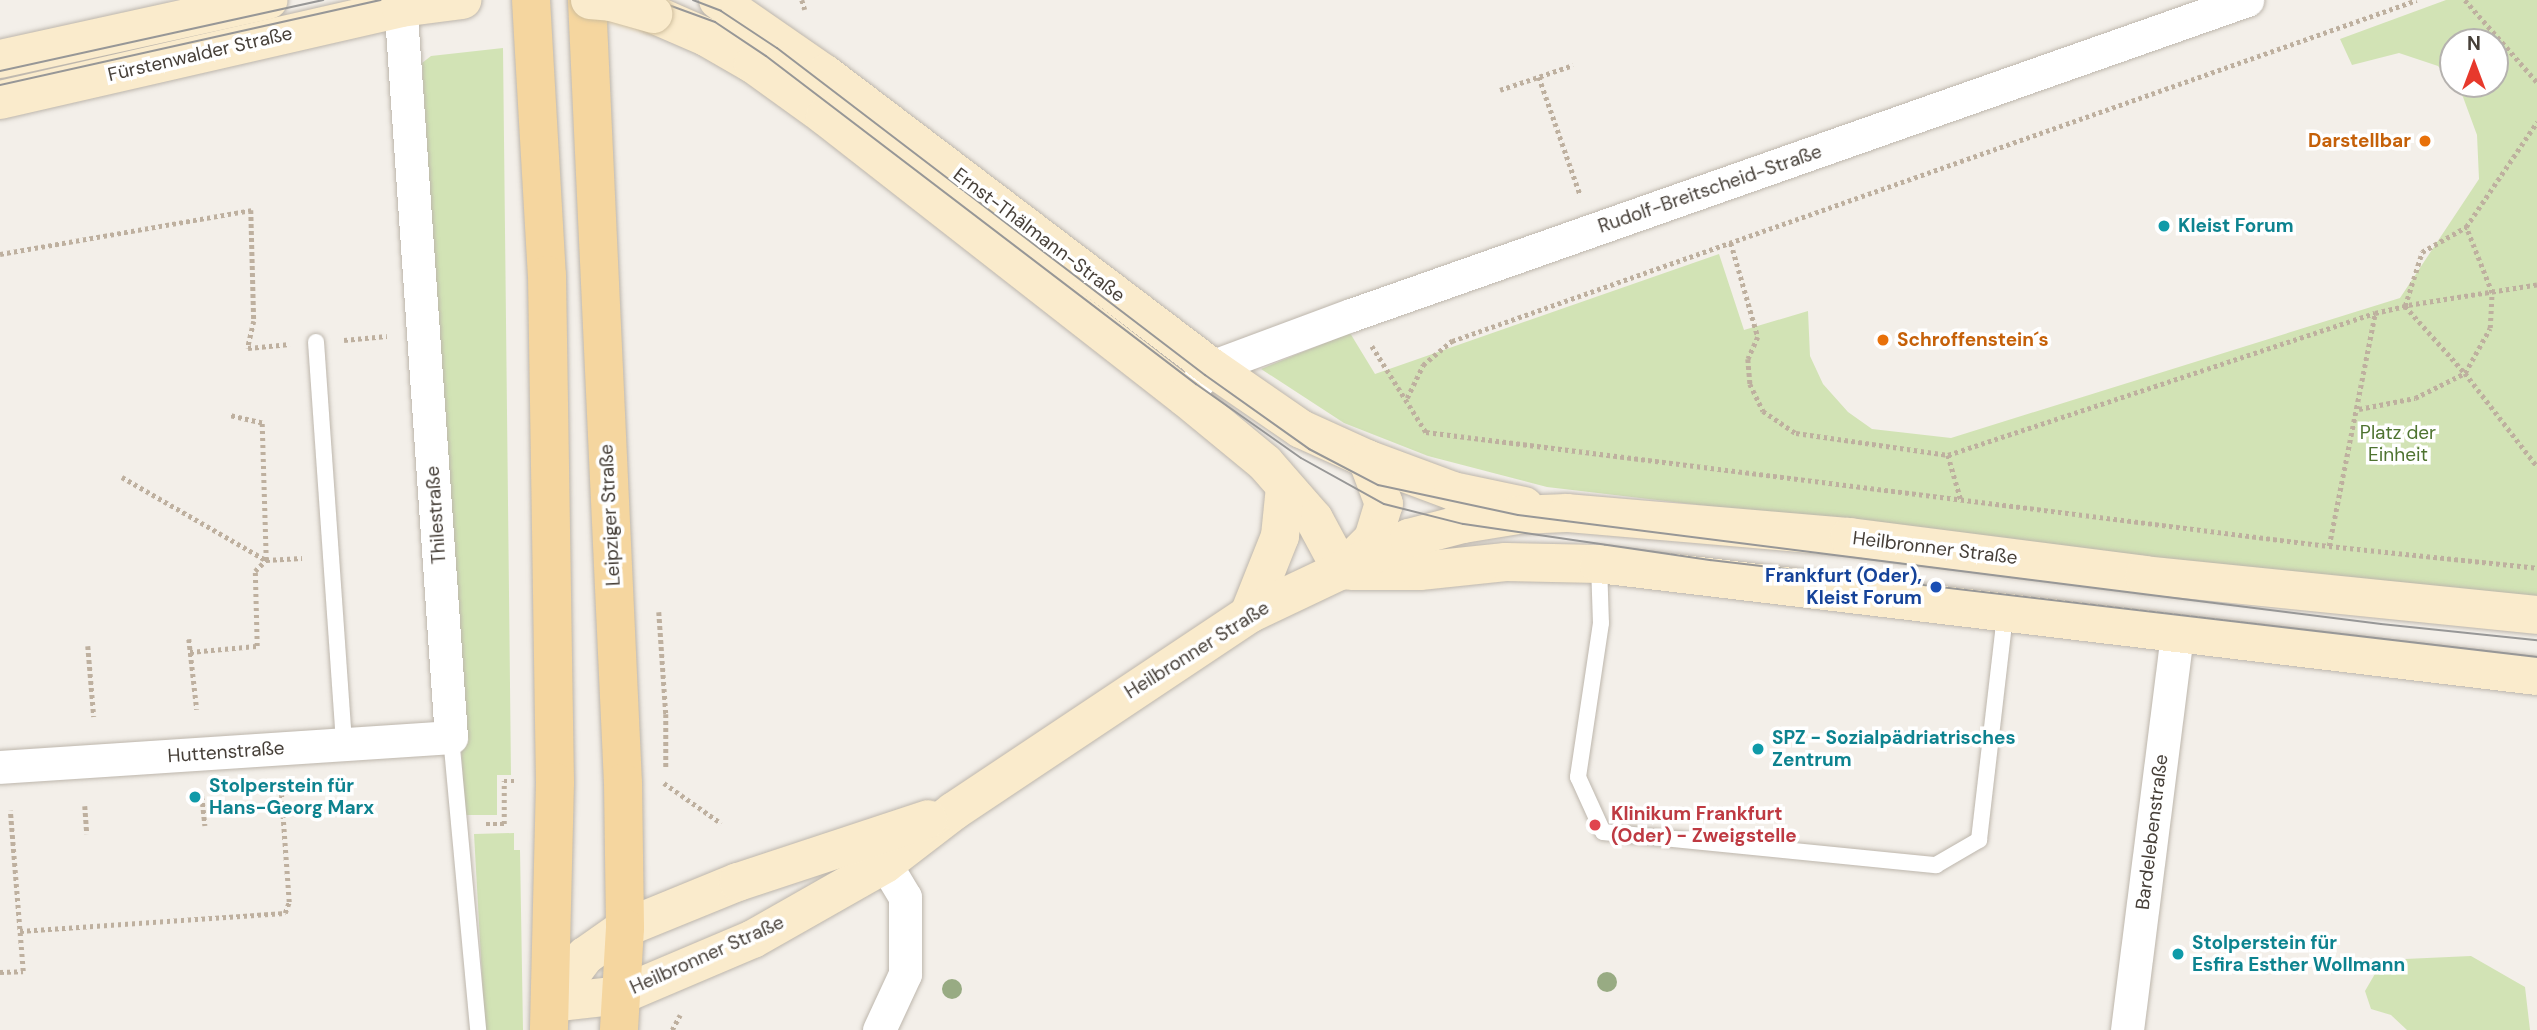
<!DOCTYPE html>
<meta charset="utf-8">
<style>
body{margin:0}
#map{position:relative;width:2537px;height:1030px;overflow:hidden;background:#f3efe9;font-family:"DM Sans",sans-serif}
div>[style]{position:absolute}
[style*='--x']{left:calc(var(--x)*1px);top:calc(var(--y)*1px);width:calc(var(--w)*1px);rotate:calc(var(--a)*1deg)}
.green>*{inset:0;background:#d2e3b5}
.path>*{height:4.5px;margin-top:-2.25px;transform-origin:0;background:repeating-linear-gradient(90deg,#beb09f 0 3.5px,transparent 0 7px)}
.roads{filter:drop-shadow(0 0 2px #bdb6ac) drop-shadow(0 0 2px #bdb6ac)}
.lane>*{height:16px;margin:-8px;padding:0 8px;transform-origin:8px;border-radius:8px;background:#fff}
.street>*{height:33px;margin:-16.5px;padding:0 16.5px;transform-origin:16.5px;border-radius:16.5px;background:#fff}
.secondary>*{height:38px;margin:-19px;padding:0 19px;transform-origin:19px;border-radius:19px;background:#faebcc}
.primary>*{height:38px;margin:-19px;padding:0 19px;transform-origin:19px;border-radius:19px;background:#f5d69f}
.tram>*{height:2px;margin:-1px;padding:0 1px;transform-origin:1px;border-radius:1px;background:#979797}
.bridges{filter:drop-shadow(0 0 2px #cebd9c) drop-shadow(0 0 2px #cebd9c)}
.secondary-bridge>*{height:38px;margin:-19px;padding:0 19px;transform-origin:19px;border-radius:19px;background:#faebcc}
.trees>*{width:20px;height:20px;margin:-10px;border-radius:50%;background:#98ab83}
.dots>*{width:19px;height:19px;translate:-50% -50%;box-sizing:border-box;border:4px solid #fff;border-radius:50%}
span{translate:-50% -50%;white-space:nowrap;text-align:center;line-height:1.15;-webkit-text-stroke:7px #fff;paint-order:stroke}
.street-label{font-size:19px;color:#463f38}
.food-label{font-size:19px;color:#c56008;font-weight:700}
.right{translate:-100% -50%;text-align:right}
.left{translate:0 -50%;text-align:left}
.culture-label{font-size:19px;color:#0d838f;font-weight:700}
.park-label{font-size:19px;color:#4e7330}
.transit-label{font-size:19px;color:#164399;font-weight:700}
.health-label{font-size:19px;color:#be3a42;font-weight:700}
.north{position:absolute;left:2439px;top:28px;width:70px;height:70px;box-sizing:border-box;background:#fff;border:2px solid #b5b2af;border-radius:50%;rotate:0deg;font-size:19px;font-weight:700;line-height:28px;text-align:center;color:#463f38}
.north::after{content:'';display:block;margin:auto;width:24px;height:32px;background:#e7392c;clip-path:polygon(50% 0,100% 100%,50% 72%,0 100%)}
</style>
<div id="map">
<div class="green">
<div style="clip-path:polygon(evenodd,2446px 0,2537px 0,2537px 596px,2240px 569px,1547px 487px,1428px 456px,1344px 423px,1261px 369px,1350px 333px,1375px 374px,1719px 254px,1744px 330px,1808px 311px,1810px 356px,1823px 384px,1848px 412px,1872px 429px,1951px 438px,2400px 298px,2479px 179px,2477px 135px,2463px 97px,2438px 66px,2399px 53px,2352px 65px,2340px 39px,2446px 0,2453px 42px,2495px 42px,2495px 84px,2453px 84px,2453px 42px)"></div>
<div style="clip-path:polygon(503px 48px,511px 775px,497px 775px,497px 815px,465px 815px,422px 63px,431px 56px)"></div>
<div style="clip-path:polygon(514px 833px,514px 850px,520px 850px,523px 1030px,485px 1030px,474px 834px)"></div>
<div style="clip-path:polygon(2471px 956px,2525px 987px,2530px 1030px,2407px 1030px,2391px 1015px,2371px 1009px,2365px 991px,2383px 960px)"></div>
</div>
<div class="path">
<div style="--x:802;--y:0;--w:10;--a:73"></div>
<div style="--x:2465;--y:0;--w:109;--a:48.7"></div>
<div style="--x:1539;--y:77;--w:124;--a:70.7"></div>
<div style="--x:1500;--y:90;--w:77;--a:-18.9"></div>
<div style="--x:1731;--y:243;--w:98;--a:74"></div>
<div style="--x:1758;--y:337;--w:24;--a:114"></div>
<div style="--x:1748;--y:359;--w:25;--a:85"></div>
<div style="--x:1750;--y:384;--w:30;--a:64"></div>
<div style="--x:1763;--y:411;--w:40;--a:34"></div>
<div style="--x:1796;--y:433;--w:154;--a:8.2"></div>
<div style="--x:1948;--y:455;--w:47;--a:73.9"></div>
<div style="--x:0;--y:254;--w:255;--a:-9.9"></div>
<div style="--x:251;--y:210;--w:111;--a:88.5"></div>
<div style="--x:254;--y:321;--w:28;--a:103"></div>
<div style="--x:248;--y:348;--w:42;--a:-5.4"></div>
<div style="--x:2537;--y:285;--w:134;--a:171"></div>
<div style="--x:2405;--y:306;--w:90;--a:48.2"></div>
<div style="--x:2465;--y:373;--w:118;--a:52.3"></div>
<div style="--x:344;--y:340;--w:43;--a:-5.3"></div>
<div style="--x:1372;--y:346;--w:102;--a:57.9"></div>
<div style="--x:1426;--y:432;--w:910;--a:7.2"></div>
<div style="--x:2329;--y:546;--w:209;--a:6"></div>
<div style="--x:1407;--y:398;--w:37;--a:-64"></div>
<div style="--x:1423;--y:365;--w:38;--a:-40"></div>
<div style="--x:1452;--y:341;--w:1023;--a:-19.46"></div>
<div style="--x:2359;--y:409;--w:57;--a:-11.1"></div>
<div style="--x:2415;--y:398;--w:56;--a:-26.6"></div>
<div style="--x:2465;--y:373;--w:51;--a:-60.9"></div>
<div style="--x:2490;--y:328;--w:35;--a:-87"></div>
<div style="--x:2492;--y:293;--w:71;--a:-111.5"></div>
<div style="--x:1948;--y:455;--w:450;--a:-18.4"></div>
<div style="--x:122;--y:477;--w:166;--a:30"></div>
<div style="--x:266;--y:560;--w:36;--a:-3"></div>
<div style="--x:2329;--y:546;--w:237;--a:-78.8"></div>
<div style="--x:2375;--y:313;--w:31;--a:-13"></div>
<div style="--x:2405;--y:306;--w:57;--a:-72.5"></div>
<div style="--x:2422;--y:252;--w:51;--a:-29.6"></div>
<div style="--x:2466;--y:227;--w:127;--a:-55.9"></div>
<div style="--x:659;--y:612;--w:102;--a:86.1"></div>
<div style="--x:666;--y:714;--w:54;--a:90"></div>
<div style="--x:189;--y:639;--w:71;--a:83.6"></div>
<div style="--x:88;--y:646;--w:71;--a:85.2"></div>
<div style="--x:190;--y:652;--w:67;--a:-5.1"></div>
<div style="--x:257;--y:646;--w:75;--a:-91.5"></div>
<div style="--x:255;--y:571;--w:16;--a:-45"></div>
<div style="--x:266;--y:560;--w:137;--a:-91.7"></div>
<div style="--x:262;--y:423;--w:32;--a:-167"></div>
<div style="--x:664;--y:783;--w:70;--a:35.1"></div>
<div style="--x:202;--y:796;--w:30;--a:84"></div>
<div style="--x:85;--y:806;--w:28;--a:86"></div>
<div style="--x:486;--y:824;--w:18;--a:0"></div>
<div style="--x:504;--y:824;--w:43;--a:-90"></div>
<div style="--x:504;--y:781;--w:11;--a:0"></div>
<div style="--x:20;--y:931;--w:266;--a:-3.9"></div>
<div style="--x:285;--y:913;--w:12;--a:-70"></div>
<div style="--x:289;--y:902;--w:112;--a:-94.1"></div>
<div style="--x:0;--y:972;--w:23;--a:-2"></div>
<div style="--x:23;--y:971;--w:161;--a:-94.6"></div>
<div style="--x:672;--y:1030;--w:17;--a:-62"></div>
</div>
<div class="roads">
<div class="lane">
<div style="--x:316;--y:342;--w:403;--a:86"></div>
<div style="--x:1599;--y:564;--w:59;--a:88.1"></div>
<div style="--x:1601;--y:623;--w:156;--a:98.5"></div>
<div style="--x:1578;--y:777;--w:60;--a:65.6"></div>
<div style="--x:1603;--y:832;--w:335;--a:5.7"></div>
<div style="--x:1936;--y:865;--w:50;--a:-30.2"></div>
<div style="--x:1979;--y:840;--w:227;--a:-83.4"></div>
<div style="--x:451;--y:737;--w:294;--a:84.7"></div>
</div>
<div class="street">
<div style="--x:1196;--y:384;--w:23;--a:-49"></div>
<div style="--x:1211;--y:367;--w:149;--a:-20.4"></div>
<div style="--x:1351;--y:315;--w:950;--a:-19.37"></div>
<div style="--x:0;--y:767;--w:452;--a:-3.8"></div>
<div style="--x:451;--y:737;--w:739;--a:-93.96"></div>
<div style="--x:879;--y:1030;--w:62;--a:-65.1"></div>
<div style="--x:905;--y:974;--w:77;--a:-90"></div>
<div style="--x:905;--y:897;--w:39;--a:-121"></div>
<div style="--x:2127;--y:1030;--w:400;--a:-82.8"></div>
</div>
<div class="secondary">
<div style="--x:718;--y:0;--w:130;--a:34.7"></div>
<div style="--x:825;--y:74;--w:485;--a:37.2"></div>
<div style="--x:1211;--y:367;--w:109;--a:34.6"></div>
<div style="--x:1301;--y:429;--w:72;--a:24.4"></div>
<div style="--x:1367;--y:459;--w:92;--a:20.4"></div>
<div style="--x:1453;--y:491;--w:73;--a:11.9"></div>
<div style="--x:653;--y:14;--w:58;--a:23.5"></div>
<div style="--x:706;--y:37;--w:54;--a:29.9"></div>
<div style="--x:753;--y:64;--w:89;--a:35.8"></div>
<div style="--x:825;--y:116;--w:457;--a:38"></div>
<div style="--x:1185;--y:397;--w:104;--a:39.5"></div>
<div style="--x:1265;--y:463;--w:74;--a:48.8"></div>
<div style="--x:1314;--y:519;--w:59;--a:61.7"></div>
<div style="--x:0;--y:59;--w:275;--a:-12.4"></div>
<div style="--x:0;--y:100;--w:411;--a:-12.9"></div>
<div style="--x:401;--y:8;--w:62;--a:-7.5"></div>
<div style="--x:1348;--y:564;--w:35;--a:-45"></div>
<div style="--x:1373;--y:539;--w:37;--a:-73"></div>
<div style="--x:1384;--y:504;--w:48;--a:-110.7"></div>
<div style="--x:1351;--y:571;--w:69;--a:0"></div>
<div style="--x:1420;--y:571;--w:86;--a:-6"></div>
<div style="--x:1506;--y:562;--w:93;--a:1.2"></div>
<div style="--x:1599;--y:564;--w:945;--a:6.81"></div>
<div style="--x:1249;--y:614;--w:84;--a:-68.3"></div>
<div style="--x:1280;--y:536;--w:49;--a:-84.2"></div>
<div style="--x:550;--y:1003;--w:71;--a:-6.4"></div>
<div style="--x:621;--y:995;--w:143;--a:-23"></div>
<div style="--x:753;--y:939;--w:152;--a:-29.6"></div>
<div style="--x:885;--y:864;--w:87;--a:-37.5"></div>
<div style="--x:954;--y:811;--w:355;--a:-33.7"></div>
<div style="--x:1249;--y:614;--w:177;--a:-25.4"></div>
<div style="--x:1409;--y:538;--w:56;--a:-14.5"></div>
<div style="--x:1463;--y:524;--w:56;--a:-9.3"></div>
<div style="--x:1518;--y:515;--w:49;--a:-2.3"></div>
<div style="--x:1567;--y:513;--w:283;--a:4.9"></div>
<div style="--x:1849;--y:537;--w:297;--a:7.3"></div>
<div style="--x:2144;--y:575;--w:395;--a:5.8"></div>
<div style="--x:550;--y:1003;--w:59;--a:-53.3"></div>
<div style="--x:585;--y:956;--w:49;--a:-35"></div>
<div style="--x:625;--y:928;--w:122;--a:-22.2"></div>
<div style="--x:738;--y:882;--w:200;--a:-18.3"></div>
</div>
<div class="primary">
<div style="--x:531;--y:0;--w:275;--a:86.7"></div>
<div style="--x:547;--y:275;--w:507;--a:89.1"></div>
<div style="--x:555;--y:782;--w:248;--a:91.4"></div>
<div style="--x:587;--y:0;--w:784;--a:87.37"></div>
<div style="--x:623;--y:783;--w:145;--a:89.2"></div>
<div style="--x:625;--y:928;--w:102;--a:93.4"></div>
</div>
</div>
<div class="tram">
<div style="--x:655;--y:0;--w:64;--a:20.1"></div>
<div style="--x:715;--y:22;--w:61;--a:33.7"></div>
<div style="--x:766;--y:56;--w:541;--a:37.34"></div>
<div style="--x:1196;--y:384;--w:128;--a:35.2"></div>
<div style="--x:1301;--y:458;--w:95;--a:29"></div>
<div style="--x:1384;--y:504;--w:81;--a:14.2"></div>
<div style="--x:1463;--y:524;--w:250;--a:8.3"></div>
<div style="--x:1710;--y:560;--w:833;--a:6.69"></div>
<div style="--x:693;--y:0;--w:30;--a:21"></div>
<div style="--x:721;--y:11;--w:67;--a:33.5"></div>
<div style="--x:777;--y:48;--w:539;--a:37.38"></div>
<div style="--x:1205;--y:375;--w:128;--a:35.4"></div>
<div style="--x:1309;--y:449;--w:78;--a:27.6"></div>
<div style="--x:1378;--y:485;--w:143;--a:12.1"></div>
<div style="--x:1518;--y:515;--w:870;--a:7.2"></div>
<div style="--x:2381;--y:624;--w:157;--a:5.9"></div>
<div style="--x:0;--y:71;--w:331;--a:-12.4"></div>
<div style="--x:0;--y:85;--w:390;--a:-12.6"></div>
</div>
<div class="bridges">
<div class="secondary-bridge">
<div style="--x:590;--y:0;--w:21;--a:5"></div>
<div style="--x:611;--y:2;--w:44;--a:15.9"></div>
</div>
</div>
<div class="trees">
<div style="left:1607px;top:982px"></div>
<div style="left:952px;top:989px"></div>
</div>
<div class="dots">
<div style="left:2425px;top:141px;background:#e8710a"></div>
<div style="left:2164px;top:226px;background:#0f9aa8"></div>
<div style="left:1883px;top:340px;background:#e8710a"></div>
<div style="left:1936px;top:587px;background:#1a4fb4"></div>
<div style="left:1758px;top:749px;background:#0f9aa8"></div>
<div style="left:195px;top:797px;background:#0f9aa8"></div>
<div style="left:1595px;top:825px;background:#e0444e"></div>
<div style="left:2178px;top:954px;background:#0f9aa8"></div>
</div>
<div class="street-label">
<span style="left:200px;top:54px;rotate:-13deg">Fürstenwalder Straße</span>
<span style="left:1710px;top:189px;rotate:-19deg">Rudolf-Breitscheid-Straße</span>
<span style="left:1039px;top:235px;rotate:37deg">Ernst-Thälmann-Straße</span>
<span style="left:436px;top:515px;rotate:-94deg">Thilestraße</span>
<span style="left:610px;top:515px;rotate:-93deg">Leipziger Straße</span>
<span style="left:1935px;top:548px;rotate:7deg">Heilbronner Straße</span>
<span style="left:1197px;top:650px;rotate:-32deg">Heilbronner Straße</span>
<span style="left:226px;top:752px;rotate:-4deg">Huttenstraße</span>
<span style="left:2152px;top:832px;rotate:-83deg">Bardelebenstraße</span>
<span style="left:707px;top:955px;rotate:-24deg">Heilbronner Straße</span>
</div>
<div class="food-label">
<span class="right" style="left:2411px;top:141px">Darstellbar</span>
<span class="left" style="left:1897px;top:340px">Schroffenstein´s</span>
</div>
<div class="culture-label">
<span class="left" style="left:2178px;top:226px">Kleist Forum</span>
<span class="left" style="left:1772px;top:749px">SPZ - Sozialpädriatrisches<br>Zentrum</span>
<span class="left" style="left:209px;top:797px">Stolperstein für<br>Hans-Georg Marx</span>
<span class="left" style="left:2192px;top:954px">Stolperstein für<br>Esfira Esther Wollmann</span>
</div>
<div class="park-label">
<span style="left:2398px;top:444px">Platz der<br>Einheit</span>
</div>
<div class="transit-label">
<span class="right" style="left:1922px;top:587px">Frankfurt (Oder),<br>Kleist Forum</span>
</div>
<div class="health-label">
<span class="left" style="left:1611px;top:825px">Klinikum Frankfurt<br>(Oder) - Zweigstelle</span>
</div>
<div class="north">N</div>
</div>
